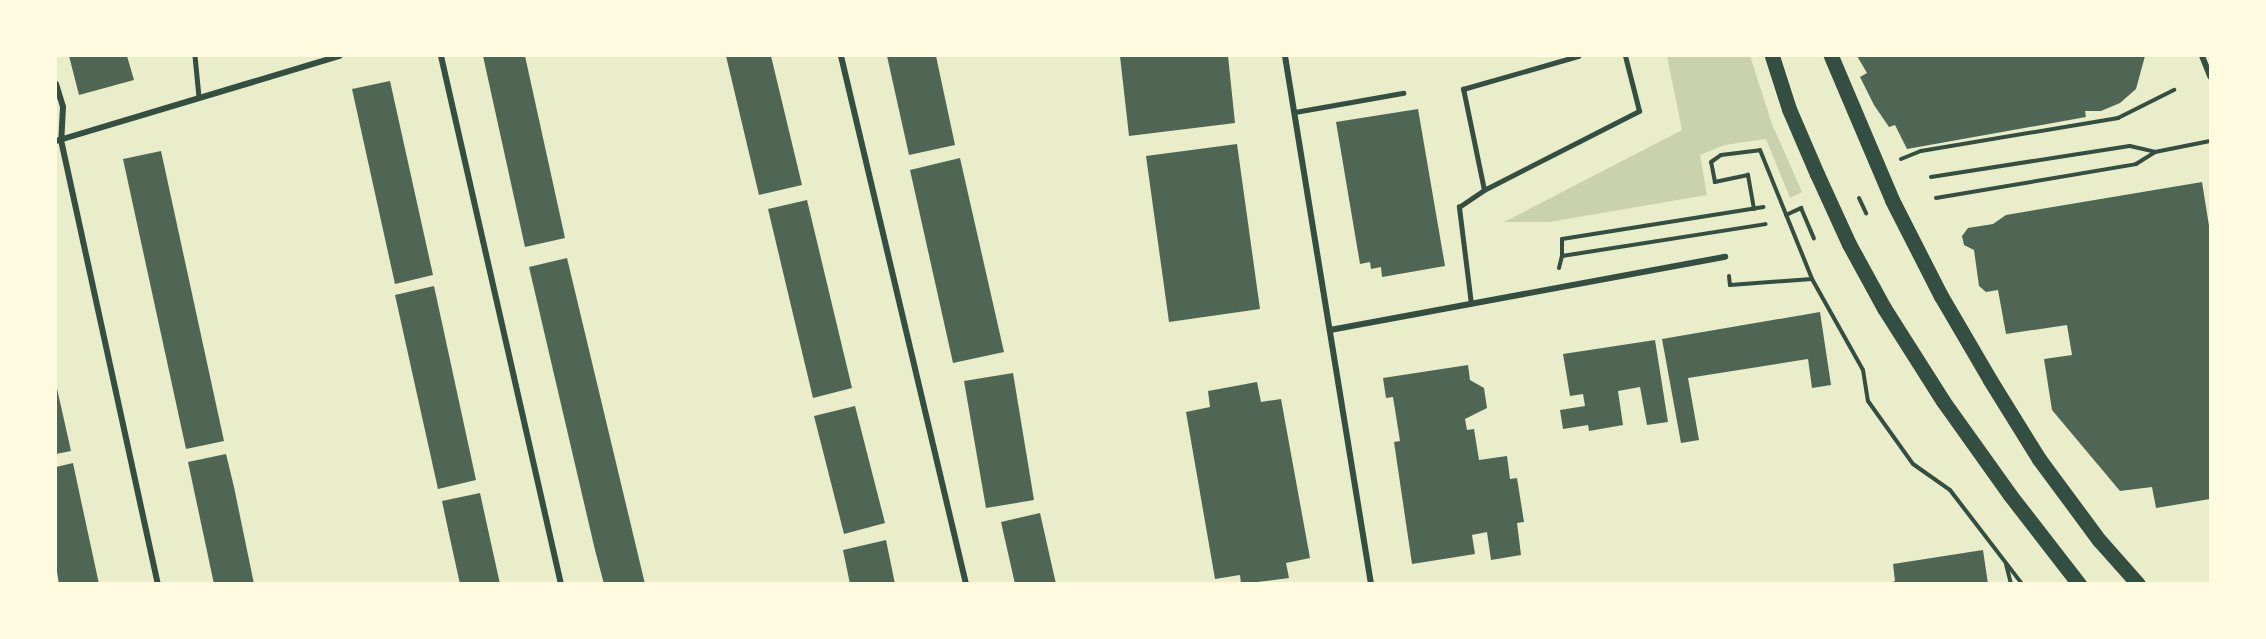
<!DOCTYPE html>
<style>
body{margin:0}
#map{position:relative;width:2266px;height:639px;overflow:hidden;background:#e9edc9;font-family:Commissioner,sans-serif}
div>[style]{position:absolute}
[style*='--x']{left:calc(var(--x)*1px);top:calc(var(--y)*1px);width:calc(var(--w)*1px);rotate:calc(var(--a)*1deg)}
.green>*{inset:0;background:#cad2ad}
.building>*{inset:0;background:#4f6655}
.path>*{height:4px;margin:-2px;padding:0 2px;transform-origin:2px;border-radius:2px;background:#344e41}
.service>*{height:4.5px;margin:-2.25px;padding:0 2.25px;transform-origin:2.25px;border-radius:2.25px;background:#344e41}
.minor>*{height:6px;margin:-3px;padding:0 3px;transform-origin:3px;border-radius:3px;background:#344e41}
.primary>*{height:15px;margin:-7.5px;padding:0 7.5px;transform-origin:7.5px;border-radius:7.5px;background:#344e41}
span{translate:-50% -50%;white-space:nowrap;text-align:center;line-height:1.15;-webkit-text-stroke:4.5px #fefae0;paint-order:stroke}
.frame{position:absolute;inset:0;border:57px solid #fefae0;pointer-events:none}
</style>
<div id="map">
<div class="green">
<div style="clip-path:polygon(1667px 56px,1750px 56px,1772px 124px,1802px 192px,1790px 198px,1766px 139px,1725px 145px,1700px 155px,1707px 195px,1549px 222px,1504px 222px,1682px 130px)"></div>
</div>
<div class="building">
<div style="clip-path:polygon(69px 56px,127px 56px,134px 80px,79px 95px)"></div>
<div style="clip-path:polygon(483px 56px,525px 56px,565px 238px,525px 247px)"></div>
<div style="clip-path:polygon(726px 56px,771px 56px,802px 185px,759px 195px)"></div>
<div style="clip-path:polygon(887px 56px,936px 56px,955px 145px,909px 155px)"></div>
<div style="clip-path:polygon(1120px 56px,1228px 56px,1235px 123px,1129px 136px)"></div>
<div style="clip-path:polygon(1857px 56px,2145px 56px,2136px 89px,2120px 103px,2101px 111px,2085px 111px,2086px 117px,1907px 149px,1895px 125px,1889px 127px,1874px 105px,1860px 77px,1867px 73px)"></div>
<div style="clip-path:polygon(390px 81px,433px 275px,395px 284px,352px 89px)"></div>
<div style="clip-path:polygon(1418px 109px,1445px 266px,1382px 277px,1381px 267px,1371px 269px,1370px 262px,1360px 264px,1336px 122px)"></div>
<div style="clip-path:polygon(1237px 144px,1260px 309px,1169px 322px,1146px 156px)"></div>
<div style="clip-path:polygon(161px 151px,224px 441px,186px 449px,123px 159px)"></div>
<div style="clip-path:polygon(960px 158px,1004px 352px,953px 363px,910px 170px)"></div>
<div style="clip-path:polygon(2202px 182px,2210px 232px,2210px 499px,2156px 508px,2152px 487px,2120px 491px,2052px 410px,2044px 359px,2072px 355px,2067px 325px,2006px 334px,1998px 290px,1986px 292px,1979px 286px,1974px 250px,1964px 245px,1962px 236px,1968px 228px,1993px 224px,2006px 215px)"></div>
<div style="clip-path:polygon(807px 200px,852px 388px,813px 398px,768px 209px)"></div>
<div style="clip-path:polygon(567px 258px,612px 446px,645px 584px,604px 584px,595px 550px,529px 267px)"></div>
<div style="clip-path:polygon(434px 286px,476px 480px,438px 489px,395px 295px)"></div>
<div style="clip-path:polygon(1820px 312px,1831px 385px,1812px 388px,1808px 359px,1688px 378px,1699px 440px,1681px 443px,1662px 339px)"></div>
<div style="clip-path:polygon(1655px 340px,1668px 422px,1647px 425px,1640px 387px,1618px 391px,1623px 425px,1589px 431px,1588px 425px,1563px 429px,1560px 410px,1585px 406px,1583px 394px,1570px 396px,1563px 354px)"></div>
<div style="clip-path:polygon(1468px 365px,1470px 380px,1484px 388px,1487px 408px,1465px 419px,1467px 430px,1474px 429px,1479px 460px,1507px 456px,1510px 479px,1517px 478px,1524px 522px,1517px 523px,1521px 555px,1491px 560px,1487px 532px,1472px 535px,1475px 554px,1412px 564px,1394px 442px,1400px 441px,1393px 397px,1386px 398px,1383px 378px)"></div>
<div style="clip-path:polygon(1013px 373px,1034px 500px,986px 508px,964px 381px)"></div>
<div style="clip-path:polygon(1257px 382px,1261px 402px,1281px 399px,1310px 558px,1286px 563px,1289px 578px,1241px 584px,1240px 575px,1215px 579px,1186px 412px,1210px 407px,1208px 391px)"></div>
<div style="clip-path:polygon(56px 384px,71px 451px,56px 454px)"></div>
<div style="clip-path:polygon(855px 406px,885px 523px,844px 534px,814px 416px)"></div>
<div style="clip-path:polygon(226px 454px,234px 487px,254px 584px,214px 584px,188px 462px)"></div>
<div style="clip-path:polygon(73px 463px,80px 496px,99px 584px,59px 584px,56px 566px,56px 467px)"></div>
<div style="clip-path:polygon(480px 493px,487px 525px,500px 584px,460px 584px,449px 534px,442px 501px)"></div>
<div style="clip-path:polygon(1040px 513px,1056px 584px,1015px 584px,1001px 522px)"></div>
<div style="clip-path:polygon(886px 540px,895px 584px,850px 584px,843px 550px)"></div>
<div style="clip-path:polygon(1983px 550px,1988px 584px,1886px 584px,1895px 581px,1893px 564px)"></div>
</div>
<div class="path">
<div style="--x:1901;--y:159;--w:22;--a:-22"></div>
<div style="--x:1921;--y:151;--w:200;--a:-9.5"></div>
<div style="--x:2118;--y:118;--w:63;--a:-26.6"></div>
<div style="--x:1931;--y:177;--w:201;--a:-8.9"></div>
<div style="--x:2130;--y:146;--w:26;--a:13"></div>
<div style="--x:1859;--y:198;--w:17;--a:65"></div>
<div style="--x:1936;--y:198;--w:203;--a:-9.6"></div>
<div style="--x:2136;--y:164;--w:22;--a:-32"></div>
<div style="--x:2155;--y:152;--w:56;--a:-11.3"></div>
<div style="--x:1754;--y:209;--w:35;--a:-100"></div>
<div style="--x:1748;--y:175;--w:34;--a:168"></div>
<div style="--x:1715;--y:182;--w:20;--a:-101"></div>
<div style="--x:1711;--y:162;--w:12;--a:-35"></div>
<div style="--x:1721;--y:155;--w:39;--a:-7"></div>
<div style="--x:1760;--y:150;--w:139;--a:68"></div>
<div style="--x:1812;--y:279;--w:104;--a:60.7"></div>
<div style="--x:1863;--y:370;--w:31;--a:81"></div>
<div style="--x:1868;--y:401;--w:77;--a:54.5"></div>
<div style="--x:1913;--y:464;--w:45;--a:35.1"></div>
<div style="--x:1950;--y:490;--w:118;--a:52.5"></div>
<div style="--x:1786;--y:215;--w:17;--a:-25"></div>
<div style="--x:1801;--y:208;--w:33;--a:67"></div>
<div style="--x:1562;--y:256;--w:17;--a:-90"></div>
<div style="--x:1562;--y:239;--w:204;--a:-9"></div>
<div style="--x:1559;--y:268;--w:12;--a:-76"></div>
<div style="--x:1562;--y:256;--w:206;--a:-8.9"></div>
<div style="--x:1729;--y:276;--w:9;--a:84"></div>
<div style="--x:1730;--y:285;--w:82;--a:-4.2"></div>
<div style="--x:2006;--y:564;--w:21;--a:76"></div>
</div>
<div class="service">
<div style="--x:195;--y:56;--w:41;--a:84.4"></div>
<div style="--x:1295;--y:112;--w:110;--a:-10"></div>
<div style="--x:1484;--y:190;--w:103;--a:-101.7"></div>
<div style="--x:1463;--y:89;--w:120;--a:-16"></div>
<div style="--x:1471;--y:304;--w:98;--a:-97.1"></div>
<div style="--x:1459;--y:207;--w:30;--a:-34"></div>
<div style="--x:1484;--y:190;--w:174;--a:-27"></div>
<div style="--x:1639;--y:111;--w:57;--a:-104.3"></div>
</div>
<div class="minor">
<div style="--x:441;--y:56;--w:541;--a:77.2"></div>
<div style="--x:841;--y:56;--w:543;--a:76.68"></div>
<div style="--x:1285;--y:56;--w:535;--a:80.75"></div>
<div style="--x:2202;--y:56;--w:22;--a:68"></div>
<div style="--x:56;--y:84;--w:24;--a:73"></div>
<div style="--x:63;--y:107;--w:33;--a:93"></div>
<div style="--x:61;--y:140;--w:454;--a:77.7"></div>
<div style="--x:56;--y:141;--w:296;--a:-16.7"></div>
<div style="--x:1330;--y:330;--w:402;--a:-10.5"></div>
</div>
<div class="primary">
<div style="--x:1772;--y:56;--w:56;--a:72.2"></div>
<div style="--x:1789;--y:109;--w:71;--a:66.7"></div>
<div style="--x:1817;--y:174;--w:77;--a:65.4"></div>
<div style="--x:1849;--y:244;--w:73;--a:61.3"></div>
<div style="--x:1884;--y:308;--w:110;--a:57.6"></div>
<div style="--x:1943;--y:401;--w:115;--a:54.5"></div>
<div style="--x:2010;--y:495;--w:113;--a:52.2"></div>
<div style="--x:1831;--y:56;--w:156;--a:67"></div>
<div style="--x:1892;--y:200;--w:108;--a:63"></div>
<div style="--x:1941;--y:296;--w:97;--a:59.7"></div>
<div style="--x:1990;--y:380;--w:93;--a:58.2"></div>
<div style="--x:2039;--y:459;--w:101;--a:53.5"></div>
<div style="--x:2099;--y:540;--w:59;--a:48.4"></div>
</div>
<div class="frame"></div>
</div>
